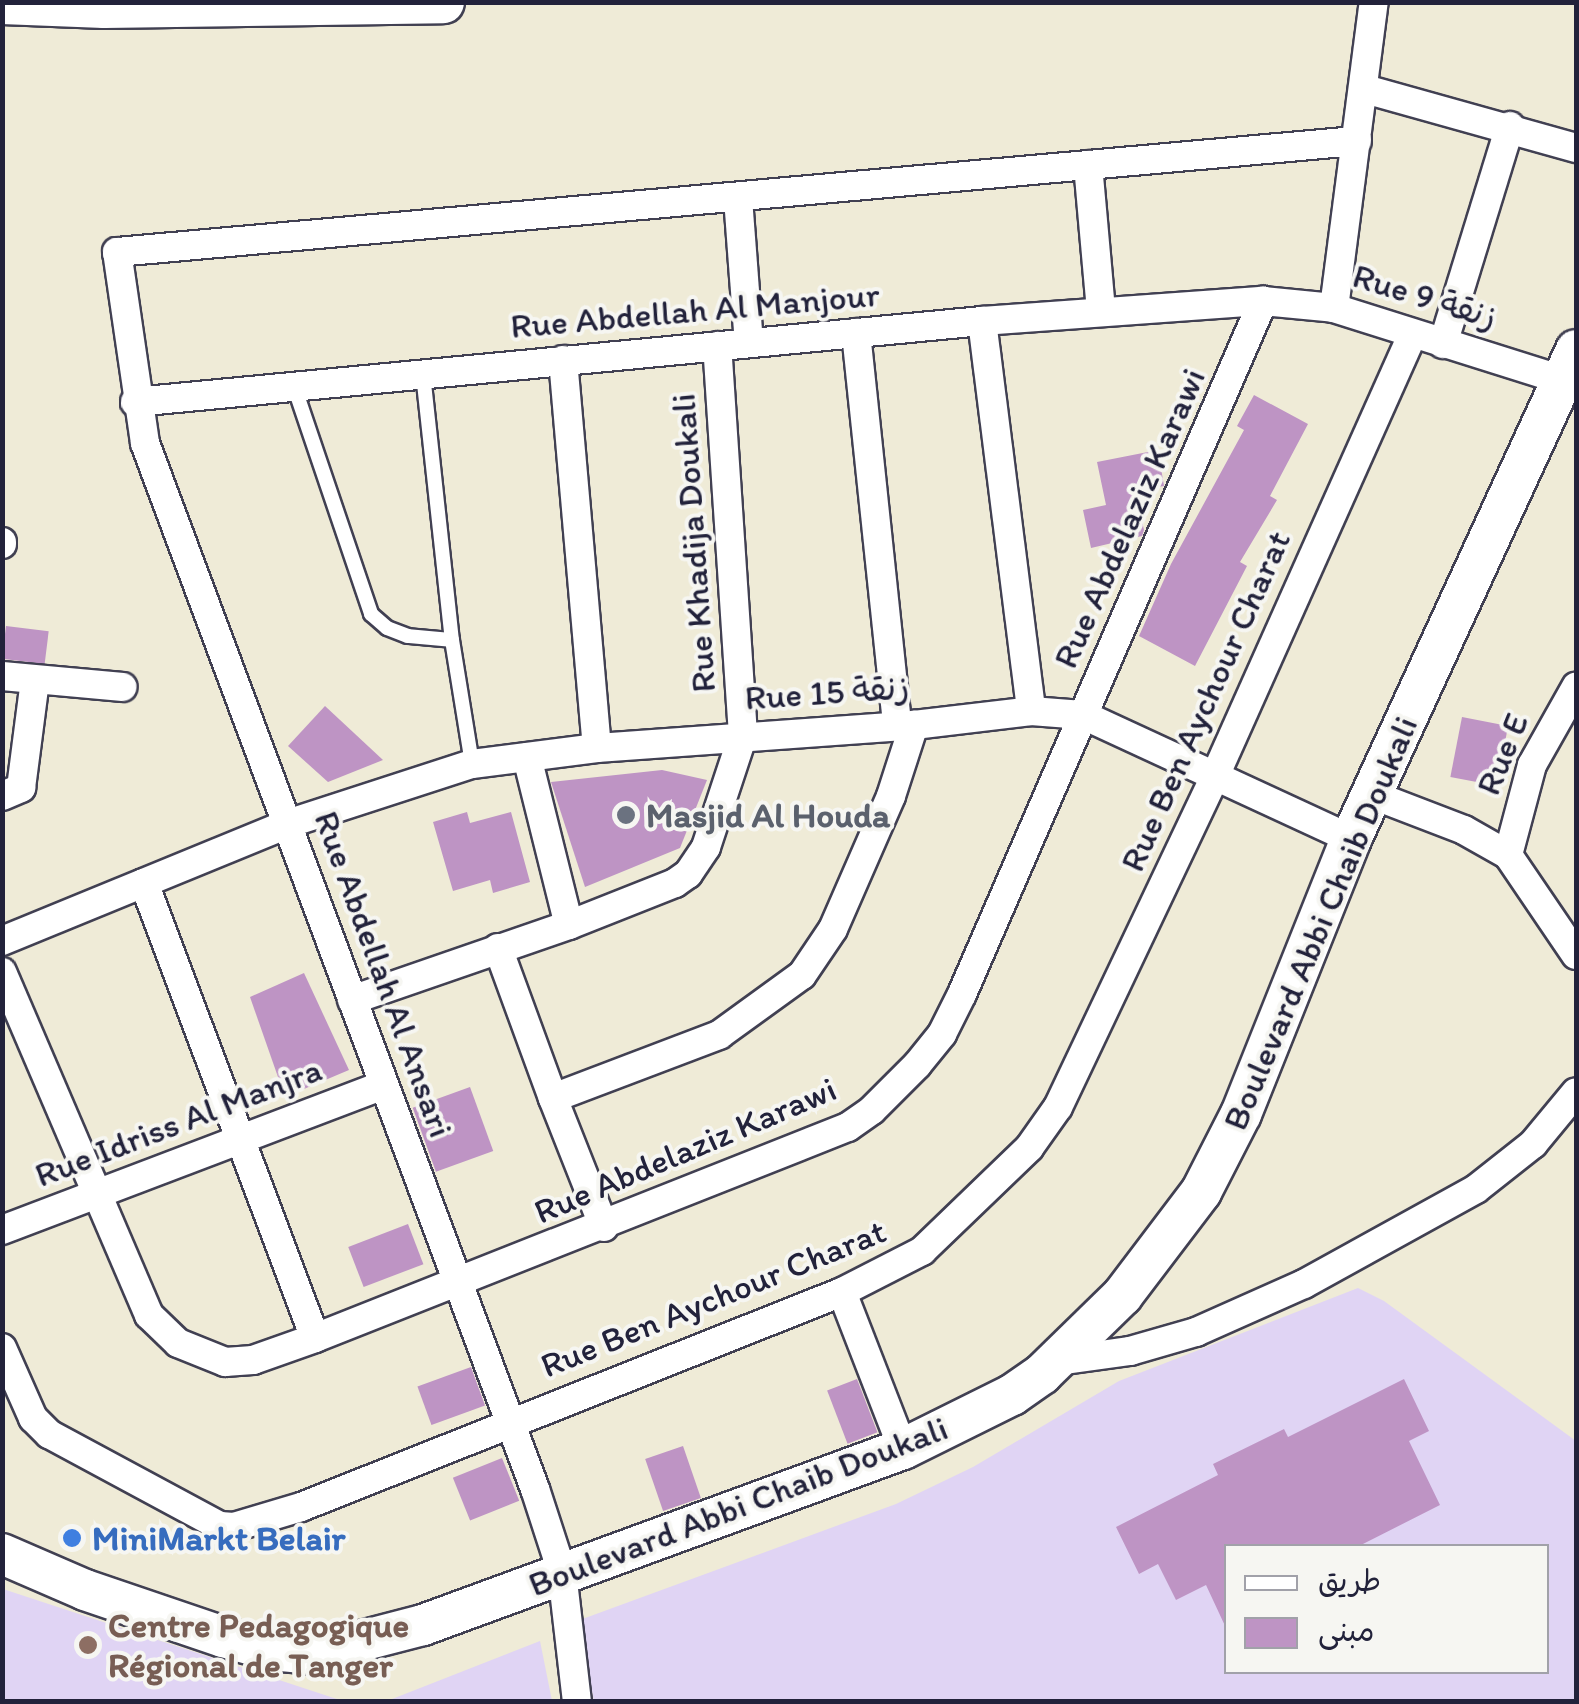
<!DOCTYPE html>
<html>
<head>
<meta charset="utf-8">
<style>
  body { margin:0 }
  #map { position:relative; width:1579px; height:1704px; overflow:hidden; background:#efebd7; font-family:Itim,"Playpen Sans Arabic",sans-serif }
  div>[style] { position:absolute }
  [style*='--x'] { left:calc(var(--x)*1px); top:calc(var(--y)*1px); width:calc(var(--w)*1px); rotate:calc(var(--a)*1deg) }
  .built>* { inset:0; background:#e0d4f4 }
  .building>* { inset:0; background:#be94c4; transform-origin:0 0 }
  .roads { filter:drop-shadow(2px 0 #414052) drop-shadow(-2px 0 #414052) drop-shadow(0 2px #414052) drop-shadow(0 -2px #414052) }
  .lane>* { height:14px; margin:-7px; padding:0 7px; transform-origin:7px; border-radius:7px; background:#fff }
  .street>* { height:28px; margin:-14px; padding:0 14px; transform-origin:14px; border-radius:14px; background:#fff }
  .secondary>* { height:40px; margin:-20px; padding:0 20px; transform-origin:20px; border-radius:20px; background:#fff }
  .primary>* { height:42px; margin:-21px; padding:0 21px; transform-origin:21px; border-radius:21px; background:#fff }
  .dots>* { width:28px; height:28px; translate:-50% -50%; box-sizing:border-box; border:5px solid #f6f6f2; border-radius:50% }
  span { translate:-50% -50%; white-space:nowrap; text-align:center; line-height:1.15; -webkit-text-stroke:8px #f6f6f2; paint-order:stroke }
  .street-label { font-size:35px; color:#22223b }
  .worship-label { font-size:35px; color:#5b616d; font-weight:700 }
  .left { translate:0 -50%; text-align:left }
  .shop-label { font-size:35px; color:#366cbe; font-weight:700 }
  .education-label { font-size:35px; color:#785e54; font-weight:700 }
  .frame { position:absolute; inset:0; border:5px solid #22223b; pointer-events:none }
  .legend { position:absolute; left:1224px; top:1544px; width:325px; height:130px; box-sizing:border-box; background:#f6f6f2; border:2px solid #a1a1a9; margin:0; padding:12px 18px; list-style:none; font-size:30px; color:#22223b }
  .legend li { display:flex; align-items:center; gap:20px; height:50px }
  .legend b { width:50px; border:2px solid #a1a1a9 }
</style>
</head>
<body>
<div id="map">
  <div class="built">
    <i style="clip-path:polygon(evenodd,1358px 1288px,1384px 1301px,1576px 1441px,1576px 1701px,594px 1701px,577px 1621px,896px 1504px,973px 1467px,1119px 1381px,1358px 1288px,1226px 1546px,1546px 1546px,1546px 1672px,1226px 1672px,1226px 1546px)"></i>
    <i style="clip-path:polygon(2px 1589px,3px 1589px,343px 1701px,3px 1701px)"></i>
    <i style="clip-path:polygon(540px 1641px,552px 1701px,387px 1701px)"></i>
  </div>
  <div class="building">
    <i style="clip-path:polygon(1254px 395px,1308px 424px,1270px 496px,1277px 500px,1240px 562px,1247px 566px,1195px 666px,1139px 636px,1171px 564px,1244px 430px,1237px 426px)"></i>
    <i style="clip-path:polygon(1158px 450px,1164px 486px,1135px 491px,1144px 530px,1142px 536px,1091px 548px,1083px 510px,1106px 505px,1097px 462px)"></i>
    <i style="left:6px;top:626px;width:43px;height:33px;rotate:7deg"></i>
    <i style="clip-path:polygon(325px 706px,383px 760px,328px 782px,288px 746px)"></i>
    <i style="left:1462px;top:717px;width:47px;height:61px;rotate:11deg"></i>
    <i style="clip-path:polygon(662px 770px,707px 780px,680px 848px,585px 887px,551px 782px)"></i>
    <i style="clip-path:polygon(467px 812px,470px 823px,511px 812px,530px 882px,493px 893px,490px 880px,453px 891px,433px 822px)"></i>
    <i style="clip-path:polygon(304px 973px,349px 1070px,285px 1097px,250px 997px)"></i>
    <i style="left:470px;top:1087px;width:68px;height:61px;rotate:70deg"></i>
    <i style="left:408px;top:1224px;width:43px;height:64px;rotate:69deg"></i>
    <i style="left:471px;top:1367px;width:41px;height:57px;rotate:70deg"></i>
    <i style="left:857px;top:1379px;width:57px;height:32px;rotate:69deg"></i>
    <i style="clip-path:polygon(1404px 1379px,1429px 1431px,1409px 1441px,1440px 1505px,1359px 1546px,1226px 1546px,1226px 1628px,1206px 1585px,1176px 1600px,1158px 1564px,1139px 1574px,1116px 1527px,1218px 1475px,1213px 1464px,1284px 1429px,1288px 1437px)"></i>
    <i style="left:683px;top:1446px;width:55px;height:40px;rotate:71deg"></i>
    <i style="left:502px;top:1458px;width:46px;height:53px;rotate:68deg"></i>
  </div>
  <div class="roads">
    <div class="lane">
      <i style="--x:423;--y:374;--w:268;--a:83.8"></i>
      <i style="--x:452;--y:640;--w:126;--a:80.8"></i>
      <i style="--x:294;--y:386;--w:241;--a:71.3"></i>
      <i style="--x:371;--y:614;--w:21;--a:41"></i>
      <i style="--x:387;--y:628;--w:22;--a:21"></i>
      <i style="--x:408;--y:636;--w:44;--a:5.2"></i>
    </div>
    <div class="street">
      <i style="--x:1365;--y:89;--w:219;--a:15.6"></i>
      <i style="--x:1088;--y:165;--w:147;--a:84.9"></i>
      <i style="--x:738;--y:198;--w:145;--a:85.7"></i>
      <i style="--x:1334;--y:308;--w:309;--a:-82.6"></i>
      <i style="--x:982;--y:321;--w:393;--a:82.8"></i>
      <i style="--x:856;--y:333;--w:395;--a:84"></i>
      <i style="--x:1443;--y:344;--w:228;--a:-72.9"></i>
      <i style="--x:563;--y:360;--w:389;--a:85"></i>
      <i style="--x:135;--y:402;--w:851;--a:-5.46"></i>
      <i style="--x:982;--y:321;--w:282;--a:-4.1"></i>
      <i style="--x:1263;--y:301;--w:71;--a:5.6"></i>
      <i style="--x:1334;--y:308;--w:240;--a:17.5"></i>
      <i style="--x:2;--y:542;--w:2;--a:90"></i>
      <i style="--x:2;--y:676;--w:121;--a:5.2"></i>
      <i style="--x:527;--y:757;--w:173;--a:76"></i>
      <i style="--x:1373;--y:795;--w:97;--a:21"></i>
      <i style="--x:1464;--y:830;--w:51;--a:29.6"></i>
      <i style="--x:1508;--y:855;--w:121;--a:55.8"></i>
      <i style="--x:2;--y:796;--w:21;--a:-23"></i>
      <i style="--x:21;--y:788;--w:109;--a:-82.6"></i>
      <i style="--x:1508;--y:855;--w:93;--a:-75.1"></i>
      <i style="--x:1532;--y:765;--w:90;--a:-60.6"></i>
      <i style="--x:144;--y:883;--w:486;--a:69.4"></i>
      <i style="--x:2;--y:941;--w:311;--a:-22.3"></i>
      <i style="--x:290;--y:823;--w:191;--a:-18"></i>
      <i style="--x:472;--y:764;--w:126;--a:-7.3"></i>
      <i style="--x:597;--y:748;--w:318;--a:-4.1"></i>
      <i style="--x:914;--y:725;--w:118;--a:-6.8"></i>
      <i style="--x:1031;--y:711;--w:52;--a:4.4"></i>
      <i style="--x:1083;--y:715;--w:295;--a:24.8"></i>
      <i style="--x:498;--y:948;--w:160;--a:69.9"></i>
      <i style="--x:2;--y:972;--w:373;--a:66.8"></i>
      <i style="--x:149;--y:1315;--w:40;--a:44"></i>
      <i style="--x:178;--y:1343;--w:51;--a:22"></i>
      <i style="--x:225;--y:1362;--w:28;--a:-4"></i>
      <i style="--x:253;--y:1360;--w:66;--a:-19.5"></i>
      <i style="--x:315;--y:1338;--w:573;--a:-21.6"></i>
      <i style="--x:848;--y:1127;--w:29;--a:-35"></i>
      <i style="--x:872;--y:1110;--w:64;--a:-45"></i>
      <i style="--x:917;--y:1065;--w:40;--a:-51"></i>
      <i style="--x:942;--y:1034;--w:45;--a:-63.4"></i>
      <i style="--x:962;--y:994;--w:756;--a:-66.52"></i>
      <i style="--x:352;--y:1000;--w:230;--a:-19.1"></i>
      <i style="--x:569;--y:925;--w:114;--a:-21.6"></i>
      <i style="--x:675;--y:883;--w:16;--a:-35"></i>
      <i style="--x:688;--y:874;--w:32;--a:-56"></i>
      <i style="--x:706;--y:847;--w:118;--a:-71.7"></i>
      <i style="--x:743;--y:735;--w:390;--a:-93.8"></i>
      <i style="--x:604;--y:1227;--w:139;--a:-111.6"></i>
      <i style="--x:553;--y:1098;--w:178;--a:-20.8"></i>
      <i style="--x:719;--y:1035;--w:102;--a:-35.9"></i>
      <i style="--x:802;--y:975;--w:55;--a:-56"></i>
      <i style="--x:833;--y:929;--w:145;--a:-66.4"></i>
      <i style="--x:891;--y:796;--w:75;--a:-72.1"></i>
      <i style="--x:2;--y:1230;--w:405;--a:-20.8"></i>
      <i style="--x:842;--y:1292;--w:168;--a:68.8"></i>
      <i style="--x:2;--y:1348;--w:77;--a:66.1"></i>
      <i style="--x:33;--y:1418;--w:23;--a:45"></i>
      <i style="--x:49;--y:1434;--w:194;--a:28.3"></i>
      <i style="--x:220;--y:1526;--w:14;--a:4"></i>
      <i style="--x:234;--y:1527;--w:70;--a:-16.6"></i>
      <i style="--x:301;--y:1507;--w:582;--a:-21.67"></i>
      <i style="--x:842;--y:1292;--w:90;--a:-27.1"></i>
      <i style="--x:922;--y:1251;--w:149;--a:-43.9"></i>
      <i style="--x:1029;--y:1148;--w:50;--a:-54.7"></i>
      <i style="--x:1058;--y:1107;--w:366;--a:-64.6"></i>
      <i style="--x:1215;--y:776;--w:483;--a:-65.9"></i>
      <i style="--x:1058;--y:1361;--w:73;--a:-7.9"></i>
      <i style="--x:1130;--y:1351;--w:69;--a:-16.1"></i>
      <i style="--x:1196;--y:1332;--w:118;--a:-24"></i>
      <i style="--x:1304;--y:1284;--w:196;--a:-28.9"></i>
      <i style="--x:1476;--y:1189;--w:73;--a:-38.3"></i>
      <i style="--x:1533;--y:1144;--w:67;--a:-50.4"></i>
      <i style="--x:577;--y:1702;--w:131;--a:-96.6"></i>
      <i style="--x:562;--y:1572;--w:87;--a:-108"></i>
      <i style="--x:535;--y:1489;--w:1116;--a:-110.45"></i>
      <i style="--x:145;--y:443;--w:193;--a:-98.3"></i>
      <i style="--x:117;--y:252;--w:1245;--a:-5.12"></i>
    </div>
    <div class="secondary">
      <i style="--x:2;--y:1554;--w:90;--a:23.4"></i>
      <i style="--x:85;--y:1590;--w:146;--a:18.8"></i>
      <i style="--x:223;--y:1637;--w:50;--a:15.2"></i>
      <i style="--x:271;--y:1650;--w:40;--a:5.7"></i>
      <i style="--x:311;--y:1654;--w:116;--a:-14.5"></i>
      <i style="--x:423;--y:1625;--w:511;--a:-20.14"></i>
      <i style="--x:903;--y:1449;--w:122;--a:-26.4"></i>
      <i style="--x:1012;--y:1395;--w:37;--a:-35"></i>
      <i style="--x:1042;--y:1374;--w:112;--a:-44.3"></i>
      <i style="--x:1122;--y:1296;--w:131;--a:-52.8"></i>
      <i style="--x:1201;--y:1192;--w:88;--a:-62.9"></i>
      <i style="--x:1241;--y:1114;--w:296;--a:-68.2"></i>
      <i style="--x:1351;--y:839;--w:538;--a:-65.29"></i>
    </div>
    <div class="primary">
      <i style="--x:2;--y:3;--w:102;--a:2.2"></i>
      <i style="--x:104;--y:7;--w:339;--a:-0.8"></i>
    </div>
  </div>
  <div class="dots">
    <i style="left:626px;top:815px;background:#6b7280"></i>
    <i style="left:72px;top:1538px;background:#3f7fe0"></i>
    <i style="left:88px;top:1645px;background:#8d6e63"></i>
  </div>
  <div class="street-label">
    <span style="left:1425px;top:296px;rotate:17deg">Rue 9 زنقة</span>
    <span style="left:695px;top:310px;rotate:-5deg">Rue Abdellah Al Manjour</span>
    <span style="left:1129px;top:518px;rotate:-66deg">Rue Abdelaziz Karawi</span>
    <span style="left:693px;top:543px;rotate:-94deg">Rue Khadija Doukali</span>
    <span style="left:827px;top:692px;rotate:-4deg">Rue 15 زنقة</span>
    <span style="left:1205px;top:701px;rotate:-66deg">Rue Ben Aychour Charat</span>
    <span style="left:1502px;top:754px;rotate:-68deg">Rue E</span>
    <span style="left:1320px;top:923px;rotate:-67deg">Boulevard Abbi Chaib Doukali</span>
    <span style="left:384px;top:974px;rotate:70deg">Rue Abdellah Al Ansari</span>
    <span style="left:178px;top:1122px;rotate:-21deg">Rue Idriss Al Manjra</span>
    <span style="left:685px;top:1150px;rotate:-23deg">Rue Abdelaziz Karawi</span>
    <span style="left:713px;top:1298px;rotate:-22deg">Rue Ben Aychour Charat</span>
    <span style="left:738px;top:1506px;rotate:-21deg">Boulevard Abbi Chaib Doukali</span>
  </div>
  <div class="worship-label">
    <span class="left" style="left:646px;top:815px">Masjid Al Houda</span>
  </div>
  <div class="shop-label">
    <span class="left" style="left:92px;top:1538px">MiniMarkt Belair</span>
  </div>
  <div class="education-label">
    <span class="left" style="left:108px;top:1645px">Centre Pedagogique<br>Régional de Tanger</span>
  </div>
  <div class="frame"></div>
  <ul class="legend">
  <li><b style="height:12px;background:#fff"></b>طريق</li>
  <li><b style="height:28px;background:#be94c4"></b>مبنى</li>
  </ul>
</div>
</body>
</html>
